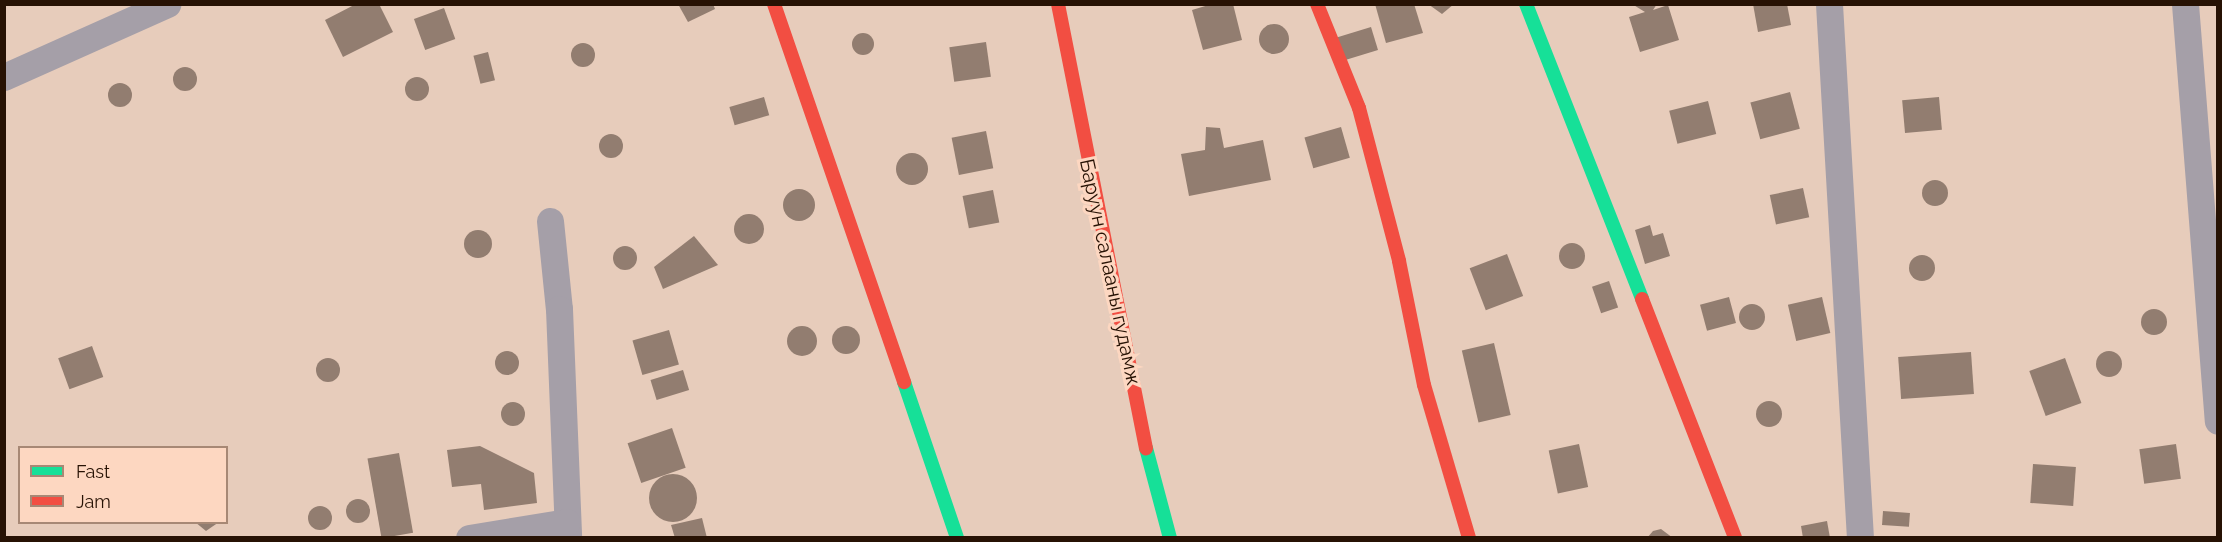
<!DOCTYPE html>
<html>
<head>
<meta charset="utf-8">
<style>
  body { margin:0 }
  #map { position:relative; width:2222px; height:542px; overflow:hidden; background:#e7ccbb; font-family:Raleway,sans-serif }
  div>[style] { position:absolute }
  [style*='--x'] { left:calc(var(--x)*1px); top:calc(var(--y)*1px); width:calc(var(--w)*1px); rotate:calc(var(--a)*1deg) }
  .building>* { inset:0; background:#927d70; transform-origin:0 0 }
  .round { border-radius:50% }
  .street>* { height:27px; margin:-13.5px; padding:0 13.5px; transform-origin:13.5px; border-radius:13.5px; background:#a59fa8 }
  .fast>* { height:14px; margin:-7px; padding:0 7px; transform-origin:7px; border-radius:7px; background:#16e098 }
  .jam>* { height:14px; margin:-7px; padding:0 7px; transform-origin:7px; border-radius:7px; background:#f24e42 }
  span { translate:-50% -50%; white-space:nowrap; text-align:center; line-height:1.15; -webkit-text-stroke:6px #fdd7c1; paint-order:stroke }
  .street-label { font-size:20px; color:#271204 }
  .frame { position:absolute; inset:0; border:6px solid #271204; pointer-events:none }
  .legend { position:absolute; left:18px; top:446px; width:210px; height:78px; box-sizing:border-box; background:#fdd7c1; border:2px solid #a78875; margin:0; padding:8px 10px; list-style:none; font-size:18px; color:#271204 }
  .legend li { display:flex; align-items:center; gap:12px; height:30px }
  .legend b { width:30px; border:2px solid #a78875 }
</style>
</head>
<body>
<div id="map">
  <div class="building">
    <i style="clip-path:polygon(356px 4px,379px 4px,393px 32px,343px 57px,325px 20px)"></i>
    <i style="clip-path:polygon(678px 4px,713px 4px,715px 9px,688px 22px)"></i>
    <i style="clip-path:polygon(1212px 4px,1233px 4px,1242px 40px,1203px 50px,1192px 10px)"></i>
    <i style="clip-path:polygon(1375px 4px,1414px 4px,1423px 33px,1386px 43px)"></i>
    <i style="clip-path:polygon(1428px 4px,1454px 4px,1442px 14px)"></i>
    <i style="clip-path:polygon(1632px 4px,1657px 4px,1653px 10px,1668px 5px,1679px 40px,1640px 52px,1629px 17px,1645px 12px)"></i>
    <i style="clip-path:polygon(1753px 4px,1787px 4px,1791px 25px,1758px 32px)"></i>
    <i style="left:444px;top:8px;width:33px;height:32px;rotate:70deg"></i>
    <i class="round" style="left:1259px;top:24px;width:30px;height:30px"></i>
    <i style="left:1371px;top:27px;width:24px;height:35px;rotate:73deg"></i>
    <i class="round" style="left:852px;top:33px;width:22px;height:22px"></i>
    <i style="left:986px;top:42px;width:35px;height:37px;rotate:82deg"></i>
    <i class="round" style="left:571px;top:43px;width:24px;height:24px"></i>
    <i style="left:488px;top:52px;width:29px;height:15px;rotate:76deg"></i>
    <i class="round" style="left:173px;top:67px;width:24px;height:24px"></i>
    <i class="round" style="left:405px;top:77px;width:24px;height:24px"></i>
    <i class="round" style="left:108px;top:83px;width:24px;height:24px"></i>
    <i style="left:1790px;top:92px;width:38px;height:41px;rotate:75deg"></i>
    <i style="left:764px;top:97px;width:19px;height:36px;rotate:74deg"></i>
    <i style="left:1939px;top:97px;width:33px;height:37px;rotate:85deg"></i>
    <i style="left:1708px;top:101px;width:34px;height:40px;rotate:76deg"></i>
    <i style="clip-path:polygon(1206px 127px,1220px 128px,1224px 148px,1263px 140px,1271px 180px,1189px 196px,1181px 154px,1205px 150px)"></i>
    <i style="left:1341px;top:127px;width:32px;height:38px;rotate:74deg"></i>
    <i style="left:986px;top:131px;width:38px;height:35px;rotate:79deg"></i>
    <i class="round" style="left:599px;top:134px;width:24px;height:24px"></i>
    <i class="round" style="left:896px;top:153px;width:32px;height:32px"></i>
    <i class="round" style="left:1922px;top:180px;width:26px;height:26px"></i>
    <i style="left:1803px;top:188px;width:30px;height:34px;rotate:78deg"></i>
    <i class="round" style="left:783px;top:189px;width:32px;height:32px"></i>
    <i style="left:993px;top:190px;width:33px;height:31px;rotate:79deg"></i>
    <i class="round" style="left:734px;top:214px;width:30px;height:30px"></i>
    <i style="clip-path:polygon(1650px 225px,1653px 236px,1663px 233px,1670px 256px,1645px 264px,1635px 230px)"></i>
    <i class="round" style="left:464px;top:230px;width:28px;height:28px"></i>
    <i style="clip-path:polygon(694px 236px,718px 265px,663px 289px,654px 267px)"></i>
    <i class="round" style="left:1559px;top:243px;width:26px;height:26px"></i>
    <i class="round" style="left:613px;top:246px;width:24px;height:24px"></i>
    <i style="left:1507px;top:254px;width:45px;height:40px;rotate:69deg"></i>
    <i class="round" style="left:1909px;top:255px;width:26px;height:26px"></i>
    <i style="left:1609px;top:281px;width:28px;height:18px;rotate:71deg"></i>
    <i style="left:1729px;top:297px;width:27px;height:30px;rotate:75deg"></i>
    <i style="left:1822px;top:297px;width:37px;height:35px;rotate:77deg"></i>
    <i class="round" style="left:1739px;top:304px;width:26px;height:26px"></i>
    <i class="round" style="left:2141px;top:309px;width:26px;height:26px"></i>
    <i class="round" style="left:832px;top:326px;width:28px;height:28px"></i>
    <i class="round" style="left:787px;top:326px;width:30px;height:30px"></i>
    <i style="left:669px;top:330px;width:36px;height:38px;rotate:74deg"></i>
    <i style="left:1494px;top:343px;width:74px;height:33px;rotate:77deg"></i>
    <i style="left:92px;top:346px;width:33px;height:36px;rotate:70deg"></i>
    <i class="round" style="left:495px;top:351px;width:24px;height:24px"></i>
    <i class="round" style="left:2096px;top:351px;width:26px;height:26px"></i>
    <i style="left:1971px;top:352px;width:42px;height:73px;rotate:86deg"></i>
    <i class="round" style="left:316px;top:358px;width:24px;height:24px"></i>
    <i style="left:2065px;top:358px;width:48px;height:38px;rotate:70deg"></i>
    <i style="left:683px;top:370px;width:21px;height:34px;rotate:73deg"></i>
    <i class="round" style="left:1756px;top:401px;width:26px;height:26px"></i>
    <i class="round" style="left:501px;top:402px;width:24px;height:24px"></i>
    <i style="left:672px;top:428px;width:42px;height:47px;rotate:71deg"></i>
    <i style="left:1579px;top:444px;width:44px;height:31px;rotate:78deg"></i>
    <i style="left:2176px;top:444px;width:35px;height:37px;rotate:82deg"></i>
    <i style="clip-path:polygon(480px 446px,534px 473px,537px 503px,484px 510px,481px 484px,452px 487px,447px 450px)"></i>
    <i style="left:399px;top:453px;width:81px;height:32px;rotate:80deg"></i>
    <i style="left:2033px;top:464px;width:43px;height:39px;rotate:4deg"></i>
    <i class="round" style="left:649px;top:474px;width:48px;height:48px"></i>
    <i class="round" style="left:346px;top:499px;width:24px;height:24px"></i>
    <i class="round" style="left:308px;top:506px;width:24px;height:24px"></i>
    <i style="left:1883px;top:511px;width:27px;height:14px;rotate:4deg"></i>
    <i style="clip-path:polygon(702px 518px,707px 538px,675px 538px,671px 525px)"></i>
    <i style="clip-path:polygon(1827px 521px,1830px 538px,1803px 538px,1801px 526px)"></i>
    <i style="clip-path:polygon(195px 522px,219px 522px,206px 531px)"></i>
    <i style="clip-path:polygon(1661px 529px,1673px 538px,1647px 538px,1653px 531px)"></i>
  </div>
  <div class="street">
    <i style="--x:1829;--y:4;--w:535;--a:86.68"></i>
    <i style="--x:2185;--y:4;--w:418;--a:85.5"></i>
    <i style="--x:4;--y:77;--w:179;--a:-24.1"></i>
    <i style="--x:550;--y:221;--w:88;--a:84.2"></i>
    <i style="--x:559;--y:309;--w:229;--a:87.7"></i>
    <i style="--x:469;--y:538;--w:99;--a:-9.3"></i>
  </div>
  <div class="fast">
    <i style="--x:1526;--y:4;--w:317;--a:68.5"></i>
    <i style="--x:904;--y:382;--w:165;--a:71.2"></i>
    <i style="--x:1146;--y:448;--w:93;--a:75.1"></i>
  </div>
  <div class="jam">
    <i style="--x:774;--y:4;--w:400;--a:71"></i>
    <i style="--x:1058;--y:4;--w:453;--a:78.8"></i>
    <i style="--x:1317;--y:4;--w:112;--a:68"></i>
    <i style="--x:1359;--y:108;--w:158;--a:75.3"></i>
    <i style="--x:1399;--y:261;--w:126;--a:78.6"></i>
    <i style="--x:1424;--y:385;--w:159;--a:73.6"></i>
    <i style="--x:1642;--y:299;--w:256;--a:68.7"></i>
  </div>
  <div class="street-label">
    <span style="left:1110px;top:272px;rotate:78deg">Баруун салааны гудамж</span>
  </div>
  <div class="frame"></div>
  <ul class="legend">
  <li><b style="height:8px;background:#16e098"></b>Fast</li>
  <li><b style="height:8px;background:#f24e42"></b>Jam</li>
  </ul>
</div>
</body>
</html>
